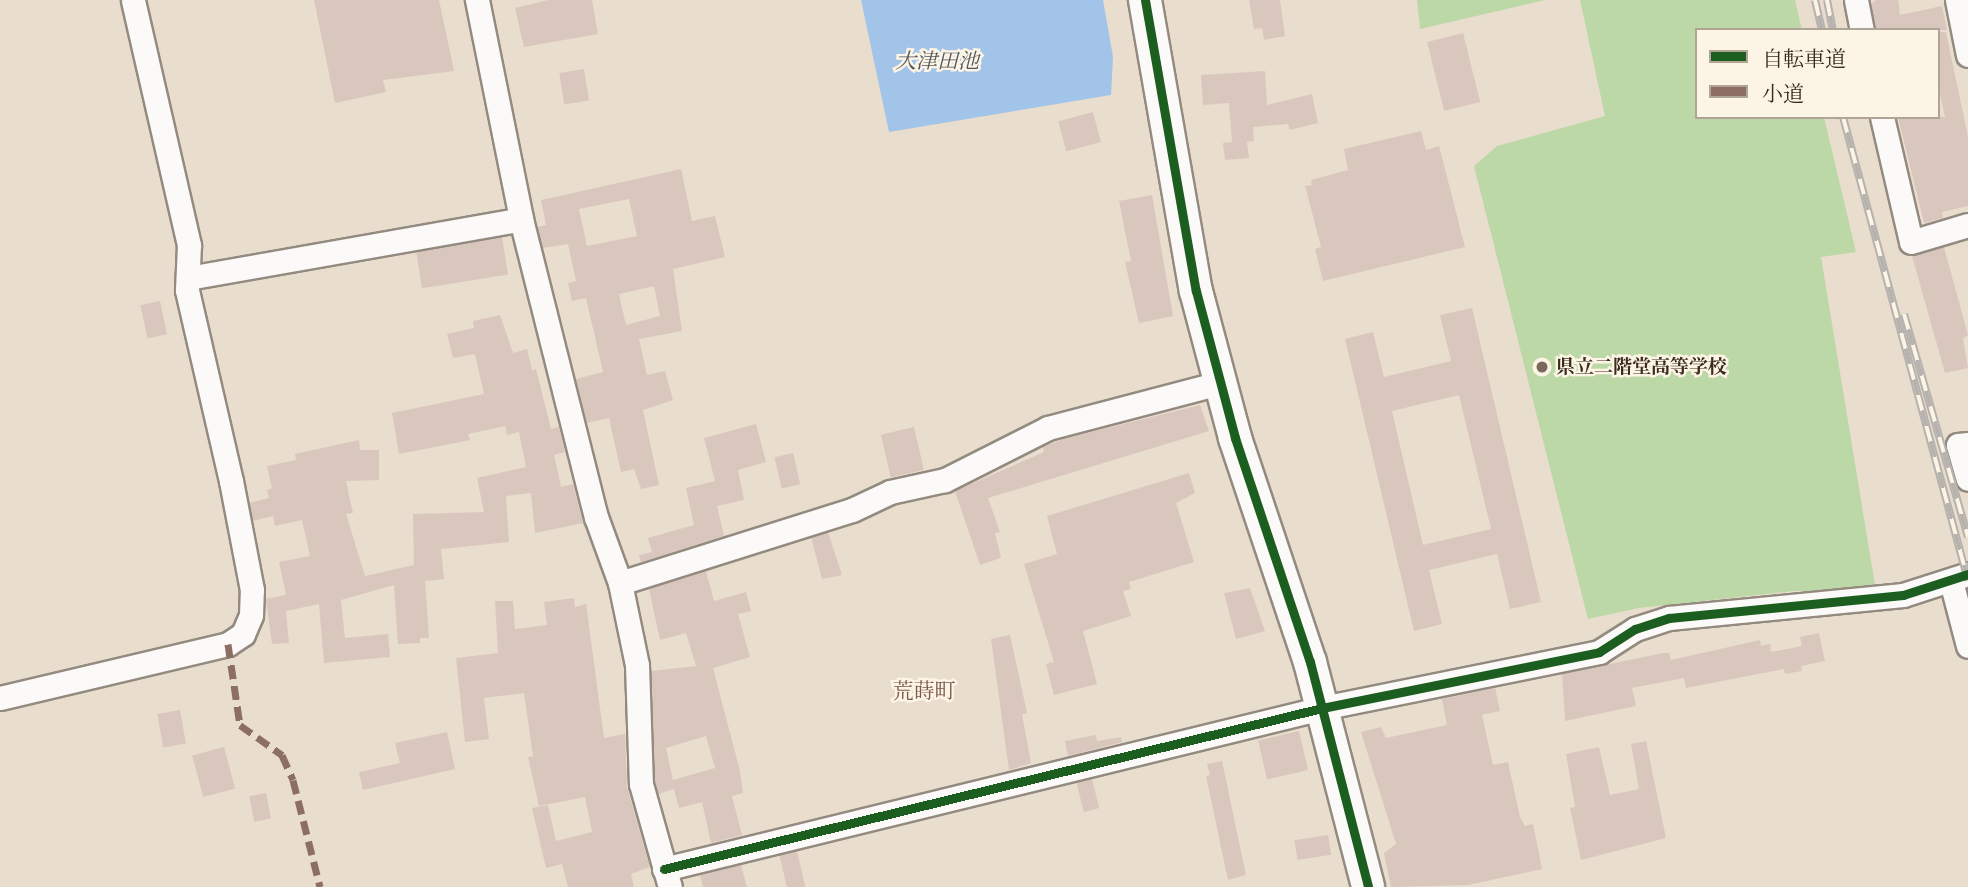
<!DOCTYPE html>
<html>
<head>
<meta charset="utf-8">
<style>
  body { margin:0 }
  #map { position:relative; width:1968px; height:887px; overflow:hidden; background:#e9ddcd; font-family:"IM FELL Great Primer","Noto Serif JP",serif }
  div>[style] { position:absolute }
  [style*='--x'] { left:calc(var(--x)*1px); top:calc(var(--y)*1px); width:calc(var(--w)*1px); rotate:calc(var(--a)*1deg) }
  .green>* { inset:0; background:#bdd8a7 }
  .water>* { inset:0; background:#a2c4e8 }
  .building>* { inset:0; background:#d9c7be; transform-origin:0 0 }
  .roads { filter:drop-shadow(2px 0 #938a80) drop-shadow(-2px 0 #938a80) drop-shadow(0 2px #938a80) drop-shadow(0 -2px #938a80) }
  .street>* { height:23px; margin:-11.5px; padding:0 11.5px; transform-origin:11.5px; border-radius:11.5px; background:#fcfaf8 }
  .secondary>* { height:32px; margin:-16px; padding:0 16px; transform-origin:16px; border-radius:16px; background:#fcfaf8 }
  .rail>* { height:8px; margin-top:-4px; transform-origin:0; background:repeating-linear-gradient(90deg,#fcf5e5 0 16px,#b6b2ae 0 32px); box-sizing:border-box; border-block:2px solid #b6b2ae }
  .quiet>* { height:7px; margin-top:-3.5px; transform-origin:0; background:repeating-linear-gradient(90deg,#8d6e63 0 14px,transparent 0 21px) }
  .cycleway>* { height:9px; margin:-4.5px; padding:0 4.5px; transform-origin:4.5px; border-radius:4.5px; background:#1b5e20 }
  .dots>* { width:19px; height:19px; translate:-50% -50%; box-sizing:border-box; border:4px solid #fcf5e5; border-radius:50% }
  span { translate:-50% -50%; white-space:nowrap; text-align:center; line-height:1.15; -webkit-text-stroke:5px #fcf5e5; paint-order:stroke }
  .poi-label { font-size:19px; color:#3b2a1e; font-weight:700 }
  .left { translate:0 -50%; text-align:left }
  .water-label { font-size:21px; color:#51555e; font-style:italic }
  .neighbourhood-label { font-size:21px; color:#7b584d }
  .legend { position:absolute; left:1695px; top:28px; width:245px; height:91px; box-sizing:border-box; background:#fcf5e5; border:2px solid #afa495; margin:0; padding:9px 12px; list-style:none; font-size:21px; color:#3b2a1e }
  .legend li { display:flex; align-items:center; gap:14px; height:35px }
  .legend b { width:35px; border:2px solid #afa495 }
</style>
</head>
<body>
<div id="map">
  <div class="green">
    <i style="clip-path:polygon(1417px 0,1545px 0,1420px 29px)"></i>
    <i style="clip-path:polygon(1580px 0,1795px 0,1802px 30px,1697px 30px,1697px 117px,1824px 117px,1856px 252px,1821px 257px,1876px 591px,1794px 591px,1639px 608px,1588px 619px,1474px 166px,1497px 146px,1605px 116px)"></i>
  </div>
  <div class="water">
    <i style="clip-path:polygon(861px 0,1103px 0,1113px 57px,1111px 95px,889px 132px)"></i>
  </div>
  <div class="building">
    <i style="clip-path:polygon(314px 0,439px 0,454px 71px,383px 80px,386px 92px,335px 103px)"></i>
    <i style="clip-path:polygon(548px 0,592px 0,598px 34px,524px 47px,515px 8px)"></i>
    <i style="clip-path:polygon(1249px 0,1280px 0,1285px 36px,1264px 40px,1262px 28px,1254px 29px)"></i>
    <i style="clip-path:polygon(1876px 0,1898px 0,1900px 15px,1942px 6px,1947px 30px,1876px 30px,1871px 4px)"></i>
    <i style="clip-path:polygon(1938px 32px,1946px 32px,1968px 137px,1968px 206px,1942px 212px,1943px 218px,1924px 223px,1898px 117px,1945px 117px,1938px 84px)"></i>
    <i style="left:1463px;top:33px;width:71px;height:37px;rotate:76deg"></i>
    <i style="left:584px;top:69px;width:32px;height:25px;rotate:81deg"></i>
    <i style="clip-path:polygon(1265px 71px,1267px 105px,1312px 94px,1318px 123px,1290px 130px,1288px 124px,1253px 127px,1254px 141px,1247px 142px,1249px 158px,1225px 160px,1223px 143px,1232px 142px,1229px 103px,1203px 105px,1201px 75px)"></i>
    <i style="left:1093px;top:112px;width:31px;height:36px;rotate:75deg"></i>
    <i style="clip-path:polygon(1421px 131px,1426px 150px,1439px 146px,1465px 247px,1323px 281px,1315px 249px,1321px 247px,1305px 186px,1312px 185px,1311px 180px,1348px 170px,1344px 149px)"></i>
    <i style="clip-path:polygon(evenodd,681px 169px,692px 221px,715px 216px,725px 257px,673px 269px,682px 331px,639px 339px,647px 375px,665px 371px,673px 400px,643px 410px,659px 485px,641px 489px,634px 469px,621px 472px,609px 418px,587px 423px,576px 379px,603px 372px,586px 298px,572px 301px,568px 283px,576px 281px,568px 244px,543px 248px,537px 227px,546px 225px,541px 200px,681px 169px,629px 199px,637px 236px,587px 246px,579px 209px,629px 199px,681px 169px,654px 286px,660px 316px,626px 325px,619px 294px,654px 286px)"></i>
    <i style="clip-path:polygon(1152px 195px,1173px 316px,1139px 323px,1125px 262px,1131px 261px,1119px 201px)"></i>
    <i style="left:502px;top:237px;width:38px;height:87px;rotate:81deg"></i>
    <i style="clip-path:polygon(1944px 247px,1968px 335px,1963px 339px,1968px 368px,1945px 373px,1912px 256px)"></i>
    <i style="left:160px;top:301px;width:34px;height:20px;rotate:78deg"></i>
    <i style="clip-path:polygon(evenodd,1472px 308px,1541px 602px,1510px 609px,1497px 554px,1429px 570px,1442px 624px,1414px 631px,1345px 339px,1373px 332px,1384px 377px,1451px 361px,1440px 315px,1472px 308px,1459px 395px,1491px 529px,1423px 545px,1392px 411px,1459px 395px)"></i>
    <i style="clip-path:polygon(500px 315px,513px 353px,527px 349px,532px 370px,536px 369px,551px 429px,559px 427px,565px 452px,554px 455px,561px 487px,573px 484px,583px 523px,535px 533px,531px 493px,506px 496px,509px 542px,441px 549px,444px 579px,425px 581px,429px 638px,420px 638px,420px 643px,398px 644px,394px 585px,341px 600px,345px 638px,388px 634px,390px 657px,324px 663px,319px 604px,286px 611px,289px 643px,272px 644px,266px 599px,286px 595px,279px 562px,310px 556px,302px 520px,275px 526px,273px 516px,253px 521px,249px 503px,269px 498px,267px 490px,272px 488px,267px 466px,296px 460px,295px 454px,359px 440px,360px 450px,379px 450px,379px 480px,346px 481px,353px 513px,346px 514px,365px 576px,414px 565px,413px 514px,484px 512px,477px 478px,526px 467px,519px 432px,507px 435px,505px 426px,468px 434px,470px 440px,399px 454px,392px 413px,484px 394px,475px 354px,453px 358px,447px 334px,474px 328px,473px 321px)"></i>
    <i style="clip-path:polygon(1200px 405px,1209px 431px,988px 498px,1000px 532px,995px 533px,1001px 558px,980px 565px,955px 491px,1044px 452px,1043px 447px,1063px 439px)"></i>
    <i style="clip-path:polygon(756px 424px,766px 462px,738px 470px,744px 500px,717px 506px,724px 536px,641px 562px,639px 555px,652px 552px,648px 538px,694px 525px,686px 488px,715px 481px,704px 438px)"></i>
    <i style="left:914px;top:427px;width:44px;height:34px;rotate:77deg"></i>
    <i style="left:793px;top:453px;width:32px;height:19px;rotate:77deg"></i>
    <i style="clip-path:polygon(1189px 473px,1195px 493px,1176px 503px,1194px 562px,1129px 582px,1131px 589px,1123px 591px,1131px 616px,1083px 631px,1097px 684px,1054px 695px,1046px 664px,1054px 662px,1024px 564px,1057px 554px,1047px 516px)"></i>
    <i style="clip-path:polygon(828px 532px,842px 575px,822px 579px,811px 537px)"></i>
    <i style="clip-path:polygon(evenodd,706px 571px,714px 601px,746px 592px,751px 611px,738px 614px,750px 657px,713px 668px,740px 771px,743px 793px,732px 796px,742px 835px,711px 843px,702px 802px,679px 808px,674px 789px,658px 794px,655px 782px,651px 671px,696px 666px,686px 633px,660px 640px,649px 589px,706px 571px,706px 736px,715px 768px,673px 780px,666px 748px,706px 736px)"></i>
    <i style="clip-path:polygon(1250px 588px,1265px 631px,1236px 639px,1224px 593px)"></i>
    <i style="clip-path:polygon(574px 598px,575px 607px,586px 604px,604px 738px,625px 734px,627px 787px,650px 867px,631px 874px,634px 887px,568px 887px,562px 864px,546px 868px,532px 808px,548px 805px,556px 841px,592px 832px,585px 797px,539px 806px,528px 757px,533px 756px,524px 693px,484px 698px,489px 739px,465px 742px,456px 658px,498px 653px,495px 601px,513px 601px,515px 629px,547px 625px,544px 602px)"></i>
    <i style="clip-path:polygon(1819px 633px,1825px 661px,1801px 666px,1802px 671px,1785px 674px,1784px 669px,1686px 688px,1684px 678px,1632px 688px,1636px 706px,1565px 721px,1562px 674px,1663px 653px,1669px 653px,1671px 660px,1760px 640px,1761px 646px,1770px 644px,1771px 652px,1802px 646px,1800px 637px)"></i>
    <i style="clip-path:polygon(1010px 635px,1027px 713px,1022px 714px,1031px 763px,1009px 770px,991px 639px)"></i>
    <i style="clip-path:polygon(1495px 688px,1500px 711px,1482px 715px,1493px 765px,1508px 762px,1520px 817px,1525px 826px,1533px 824px,1542px 869px,1468px 885px,1391px 887px,1384px 853px,1396px 844px,1361px 732px,1381px 727px,1386px 738px,1447px 725px,1442px 699px)"></i>
    <i style="left:180px;top:710px;width:34px;height:23px;rotate:80deg"></i>
    <i style="left:1299px;top:731px;width:40px;height:42px;rotate:77deg"></i>
    <i style="clip-path:polygon(447px 732px,455px 769px,363px 790px,359px 772px,400px 763px,395px 743px)"></i>
    <i style="clip-path:polygon(1096px 735px,1097px 741px,1121px 737px,1122px 742px,1068px 756px,1065px 741px)"></i>
    <i style="clip-path:polygon(1646px 741px,1666px 838px,1581px 860px,1570px 808px,1575px 807px,1566px 754px,1599px 747px,1610px 795px,1639px 789px,1631px 744px)"></i>
    <i style="left:224px;top:747px;width:43px;height:33px;rotate:75deg"></i>
    <i style="clip-path:polygon(1222px 761px,1246px 875px,1228px 880px,1206px 776px,1210px 775px,1207px 764px)"></i>
    <i style="left:1092px;top:779px;width:30px;height:16px;rotate:76deg"></i>
    <i style="left:266px;top:793px;width:26px;height:17px;rotate:79deg"></i>
    <i style="left:1328px;top:835px;width:20px;height:34px;rotate:81deg"></i>
    <i style="left:797px;top:851px;width:37px;height:18px;rotate:77deg"></i>
    <i style="clip-path:polygon(741px 865px,747px 887px,703px 887px,700px 875px)"></i>
  </div>
  <div class="roads">
    <div class="street">
      <i style="--x:477;--y:0;--w:223;--a:78.6"></i>
      <i style="--x:521;--y:219;--w:307;--a:75.9"></i>
      <i style="--x:596;--y:517;--w:70;--a:70"></i>
      <i style="--x:620;--y:583;--w:84;--a:78.3"></i>
      <i style="--x:637;--y:665;--w:119;--a:88.1"></i>
      <i style="--x:641;--y:784;--w:107;--a:74.3"></i>
      <i style="--x:1856;--y:0;--w:31;--a:79"></i>
      <i style="--x:1957;--y:0;--w:56;--a:78.7"></i>
      <i style="--x:1882;--y:117;--w:128;--a:76.9"></i>
      <i style="--x:1911;--y:242;--w:59;--a:-16.6"></i>
      <i style="--x:188;--y:278;--w:338;--a:-10"></i>
      <i style="--x:1968;--y:444;--w:10;--a:174"></i>
      <i style="--x:1958;--y:445;--w:35;--a:74"></i>
      <i style="--x:1951;--y:581;--w:67;--a:75.3"></i>
      <i style="--x:620;--y:583;--w:243;--a:-17.5"></i>
      <i style="--x:852;--y:510;--w:42;--a:-25.3"></i>
      <i style="--x:890;--y:492;--w:56;--a:-12.3"></i>
      <i style="--x:945;--y:480;--w:115;--a:-26.8"></i>
      <i style="--x:1048;--y:428;--w:178;--a:-14.7"></i>
      <i style="--x:0;--y:698;--w:234;--a:-13.3"></i>
      <i style="--x:228;--y:644;--w:18;--a:-34"></i>
      <i style="--x:243;--y:634;--w:21;--a:-67"></i>
      <i style="--x:251;--y:615;--w:25;--a:-88"></i>
      <i style="--x:252;--y:590;--w:111;--a:-100.9"></i>
      <i style="--x:231;--y:481;--w:196;--a:-103"></i>
      <i style="--x:187;--y:290;--w:45;--a:-87.5"></i>
      <i style="--x:189;--y:245;--w:251;--a:-102.9"></i>
      <i style="--x:664;--y:869;--w:677;--a:-13.75"></i>
      <i style="--x:1322;--y:708;--w:283;--a:-11.4"></i>
      <i style="--x:1599;--y:652;--w:43;--a:-32.6"></i>
      <i style="--x:1635;--y:629;--w:36;--a:-18"></i>
      <i style="--x:1669;--y:618;--w:235;--a:-5.6"></i>
      <i style="--x:1903;--y:595;--w:68;--a:-17.9"></i>
    </div>
    <div class="secondary">
      <i style="--x:1145;--y:0;--w:295;--a:80.1"></i>
      <i style="--x:1196;--y:291;--w:152;--a:75.1"></i>
      <i style="--x:1235;--y:438;--w:236;--a:71.5"></i>
      <i style="--x:1310;--y:662;--w:232;--a:75.5"></i>
    </div>
  </div>
  <div class="rail">
    <i style="--x:1815;--y:0;--w:31;--a:77"></i>
    <i style="--x:1827;--y:0;--w:31;--a:79"></i>
    <i style="--x:1843;--y:117;--w:480;--a:74.9"></i>
    <i style="--x:1904;--y:314;--w:232;--a:74"></i>
  </div>
  <div class="quiet">
    <i style="--x:228;--y:644;--w:82;--a:81.6"></i>
    <i style="--x:240;--y:725;--w:52;--a:35.5"></i>
    <i style="--x:282;--y:755;--w:27;--a:66"></i>
    <i style="--x:293;--y:780;--w:110;--a:75.8"></i>
  </div>
  <div class="cycleway">
    <i style="--x:1145;--y:0;--w:295;--a:80.1"></i>
    <i style="--x:1196;--y:291;--w:152;--a:75.1"></i>
    <i style="--x:1235;--y:438;--w:236;--a:71.5"></i>
    <i style="--x:1310;--y:662;--w:232;--a:75.5"></i>
    <i style="--x:664;--y:869;--w:677;--a:-13.75"></i>
    <i style="--x:1322;--y:708;--w:283;--a:-11.4"></i>
    <i style="--x:1599;--y:652;--w:43;--a:-32.6"></i>
    <i style="--x:1635;--y:629;--w:36;--a:-18"></i>
    <i style="--x:1669;--y:618;--w:235;--a:-5.6"></i>
    <i style="--x:1903;--y:595;--w:68;--a:-17.9"></i>
  </div>
  <div class="dots">
    <i style="left:1542px;top:367px;background:#78695b"></i>
  </div>
  <div class="poi-label">
    <span class="left" style="left:1556px;top:367px">県立二階堂高等学校</span>
  </div>
  <div class="water-label">
    <span style="left:937px;top:61px">大津田池</span>
  </div>
  <div class="neighbourhood-label">
    <span style="left:924px;top:691px">荒蒔町</span>
  </div>
  <ul class="legend">
  <li><b style="height:9px;background:#1b5e20"></b>自転車道</li>
  <li><b style="height:9px;background:#8d6e63"></b>小道</li>
  </ul>
</div>
</body>
</html>
